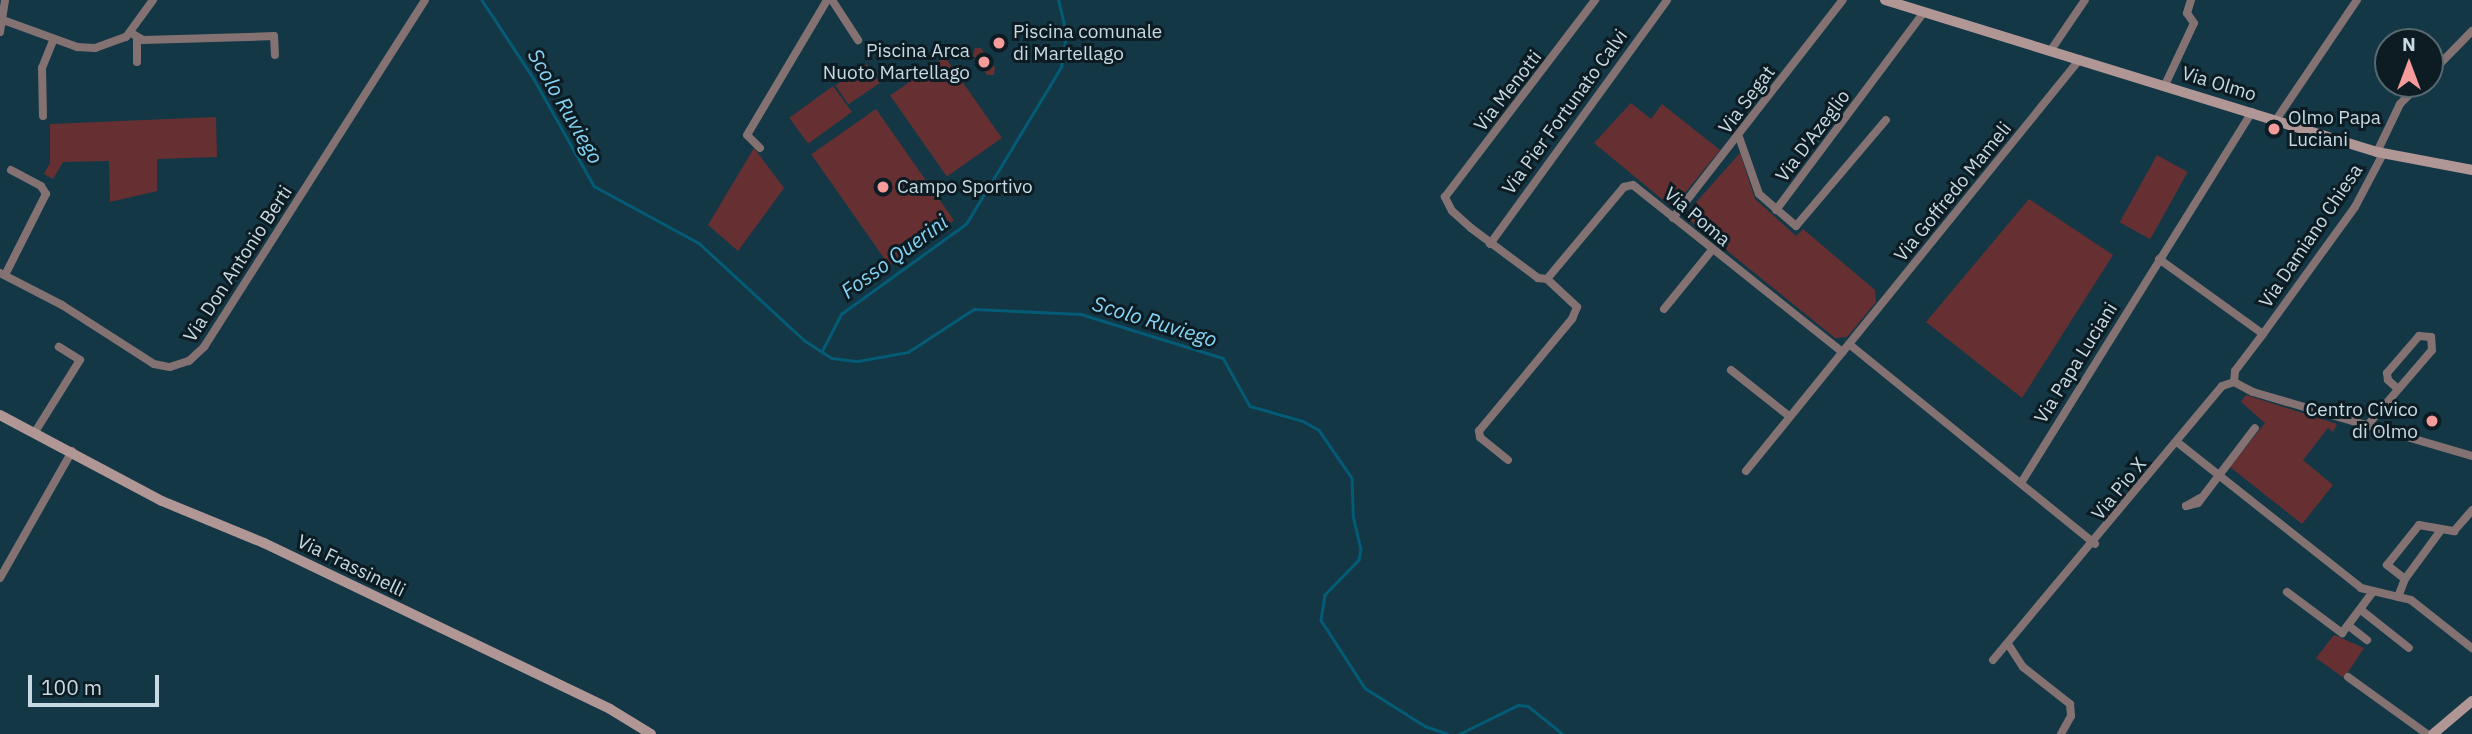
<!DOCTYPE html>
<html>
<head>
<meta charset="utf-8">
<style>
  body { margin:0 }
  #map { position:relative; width:2472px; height:734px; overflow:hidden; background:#133745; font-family:"IBM Plex Sans",sans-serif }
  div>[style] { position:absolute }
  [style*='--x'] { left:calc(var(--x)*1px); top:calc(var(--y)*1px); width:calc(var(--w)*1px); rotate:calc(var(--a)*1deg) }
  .green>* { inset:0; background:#663032; transform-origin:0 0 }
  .stream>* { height:2.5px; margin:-1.25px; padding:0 1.25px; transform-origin:1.25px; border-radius:1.25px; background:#045b76 }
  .street>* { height:8px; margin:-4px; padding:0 4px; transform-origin:4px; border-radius:4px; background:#847272 }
  .secondary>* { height:10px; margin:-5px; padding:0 5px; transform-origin:5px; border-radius:5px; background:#b19696 }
  .dots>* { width:19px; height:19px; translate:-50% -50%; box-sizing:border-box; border:4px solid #0d1c23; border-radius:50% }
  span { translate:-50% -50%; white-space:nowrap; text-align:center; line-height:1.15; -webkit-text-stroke:6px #0d1c23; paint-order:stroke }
  .poi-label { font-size:19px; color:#c7dae3 }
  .left { translate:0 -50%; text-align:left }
  .right { translate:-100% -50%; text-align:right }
  .street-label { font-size:19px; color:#c7dae3 }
  .water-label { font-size:21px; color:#86d5f6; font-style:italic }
  .north { position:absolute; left:2374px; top:28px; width:70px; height:70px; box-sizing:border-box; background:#0d1c23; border:2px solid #576870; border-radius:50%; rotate:0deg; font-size:19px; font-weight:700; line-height:28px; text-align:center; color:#c7dae3 }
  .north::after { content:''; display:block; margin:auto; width:24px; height:32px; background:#f59b9c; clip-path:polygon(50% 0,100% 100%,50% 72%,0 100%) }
  .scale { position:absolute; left:28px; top:675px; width:131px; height:32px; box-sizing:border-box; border:4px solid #c7dae3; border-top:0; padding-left:9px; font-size:21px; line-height:24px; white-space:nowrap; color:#c7dae3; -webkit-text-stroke:5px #0d1c23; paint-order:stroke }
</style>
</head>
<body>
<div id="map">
  <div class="green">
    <i style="clip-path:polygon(975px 48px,981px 48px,995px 68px,994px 75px,987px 75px,973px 55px)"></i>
    <i style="left:945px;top:57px;width:99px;height:67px;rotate:55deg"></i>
    <i style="left:867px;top:64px;width:23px;height:38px;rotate:56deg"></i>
    <i style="left:833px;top:86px;width:32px;height:54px;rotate:54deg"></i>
    <i style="clip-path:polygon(1631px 103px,1651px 119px,1662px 104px,1720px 150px,1676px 204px,1669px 205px,1594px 143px)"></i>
    <i style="left:876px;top:109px;width:136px;height:79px;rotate:55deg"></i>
    <i style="clip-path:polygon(216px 117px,217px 157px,157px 159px,157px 191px,110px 202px,109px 161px,63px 162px,53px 179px,44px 174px,50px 163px,50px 124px)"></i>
    <i style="clip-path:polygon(754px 148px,784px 188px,738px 251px,708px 225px)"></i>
    <i style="clip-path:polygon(1740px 153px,1755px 199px,1796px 236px,1803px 229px,1875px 290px,1876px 302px,1847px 337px,1835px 338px,1688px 219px,1691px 208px)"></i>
    <i style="left:2157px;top:155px;width:35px;height:77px;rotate:29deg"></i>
    <i style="clip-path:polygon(2029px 199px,2113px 255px,2022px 398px,1926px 322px)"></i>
    <i style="clip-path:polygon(2246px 395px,2337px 424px,2333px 432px,2328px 428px,2303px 460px,2333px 485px,2302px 524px,2230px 467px,2265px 423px,2241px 402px)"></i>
    <i style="clip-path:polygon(2334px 635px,2364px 648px,2344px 678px,2316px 658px)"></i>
  </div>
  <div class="stream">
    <i style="--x:482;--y:0;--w:95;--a:56.6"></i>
    <i style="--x:534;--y:79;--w:123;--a:60.7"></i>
    <i style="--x:594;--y:186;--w:119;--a:28.5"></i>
    <i style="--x:699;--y:243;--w:143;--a:42.7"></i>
    <i style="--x:804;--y:340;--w:33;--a:33"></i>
    <i style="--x:832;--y:358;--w:26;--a:7"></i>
    <i style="--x:858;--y:361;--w:51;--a:-10.2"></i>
    <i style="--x:908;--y:352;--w:79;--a:-33.1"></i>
    <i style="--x:974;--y:309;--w:107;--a:2.7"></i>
    <i style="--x:1081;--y:314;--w:149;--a:17.2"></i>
    <i style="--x:1223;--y:358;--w:55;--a:60.6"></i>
    <i style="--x:1250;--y:406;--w:55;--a:15.8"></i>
    <i style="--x:1303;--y:421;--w:18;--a:29"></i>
    <i style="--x:1319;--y:430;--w:58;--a:55.5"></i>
    <i style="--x:1352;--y:478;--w:37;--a:88"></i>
    <i style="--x:1353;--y:515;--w:35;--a:77"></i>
    <i style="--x:1361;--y:549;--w:11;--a:100"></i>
    <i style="--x:1359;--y:560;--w:49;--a:134.2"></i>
    <i style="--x:1325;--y:595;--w:25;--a:99"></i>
    <i style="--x:1321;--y:620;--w:81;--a:57.1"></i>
    <i style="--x:1365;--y:688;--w:71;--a:32.3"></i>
    <i style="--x:1425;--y:726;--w:24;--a:19"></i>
    <i style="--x:822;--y:351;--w:42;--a:-62.8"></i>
    <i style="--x:841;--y:314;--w:154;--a:-35.8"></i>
    <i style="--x:966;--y:224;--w:184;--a:-58.8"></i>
    <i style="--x:1061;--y:67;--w:33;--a:-81"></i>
    <i style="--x:1066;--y:34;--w:35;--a:-103"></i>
    <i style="--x:1459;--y:734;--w:66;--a:-26.2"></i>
    <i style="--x:1518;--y:705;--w:10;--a:6"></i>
    <i style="--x:1528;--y:706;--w:45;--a:38.7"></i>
  </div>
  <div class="street">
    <i style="--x:832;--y:0;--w:48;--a:57"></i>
    <i style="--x:3;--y:20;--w:79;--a:20"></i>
    <i style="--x:77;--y:47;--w:18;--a:3"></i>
    <i style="--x:95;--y:48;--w:33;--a:-20"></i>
    <i style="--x:126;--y:37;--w:46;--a:-53.9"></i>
    <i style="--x:0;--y:32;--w:32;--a:-81"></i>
    <i style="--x:131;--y:33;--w:14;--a:30"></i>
    <i style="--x:143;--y:40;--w:131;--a:-1.7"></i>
    <i style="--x:274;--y:36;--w:19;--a:87"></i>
    <i style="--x:2051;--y:50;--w:60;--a:-55.8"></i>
    <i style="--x:137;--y:62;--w:24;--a:-90"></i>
    <i style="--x:2430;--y:74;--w:60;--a:-45.7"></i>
    <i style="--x:2165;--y:85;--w:68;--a:-64.9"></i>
    <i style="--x:2194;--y:23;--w:12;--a:-125"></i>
    <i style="--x:2187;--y:13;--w:14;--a:-73"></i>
    <i style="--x:43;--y:116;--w:48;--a:-91.2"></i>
    <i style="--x:42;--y:68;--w:31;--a:-68"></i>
    <i style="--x:2276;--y:120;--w:145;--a:-56"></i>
    <i style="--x:1739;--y:137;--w:60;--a:70.7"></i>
    <i style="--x:1759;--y:194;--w:49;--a:40.9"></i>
    <i style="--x:1796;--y:226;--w:139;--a:-49.7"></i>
    <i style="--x:760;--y:148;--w:18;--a:-135"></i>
    <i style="--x:747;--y:135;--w:157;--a:-59.3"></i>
    <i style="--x:2377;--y:152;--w:53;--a:-64.4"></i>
    <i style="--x:2400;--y:104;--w:28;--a:-45"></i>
    <i style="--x:1776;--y:210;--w:247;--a:-53.2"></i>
    <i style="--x:1673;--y:218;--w:276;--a:-52.1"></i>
    <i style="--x:1490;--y:244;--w:301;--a:-54"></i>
    <i style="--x:2159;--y:259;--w:128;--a:35.8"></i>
    <i style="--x:2263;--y:334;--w:46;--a:127.1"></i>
    <i style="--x:2235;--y:371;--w:11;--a:95"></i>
    <i style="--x:0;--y:273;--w:70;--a:27.3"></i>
    <i style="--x:62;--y:305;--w:109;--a:32.7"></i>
    <i style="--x:154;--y:364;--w:16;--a:11"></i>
    <i style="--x:170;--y:367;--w:20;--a:-18"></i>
    <i style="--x:189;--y:361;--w:21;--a:-43"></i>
    <i style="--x:204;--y:347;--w:411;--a:-57.5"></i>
    <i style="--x:5;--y:275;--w:91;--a:-63.2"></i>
    <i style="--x:46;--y:194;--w:9;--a:-122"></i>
    <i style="--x:41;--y:186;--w:34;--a:-152"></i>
    <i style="--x:1547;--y:279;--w:120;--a:-50.1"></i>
    <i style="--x:1624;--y:187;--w:9;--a:-13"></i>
    <i style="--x:1633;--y:185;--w:268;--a:38.6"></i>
    <i style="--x:1664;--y:309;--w:76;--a:-50.9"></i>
    <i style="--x:2263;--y:334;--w:157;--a:-54.1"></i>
    <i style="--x:2355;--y:207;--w:60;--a:-62.2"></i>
    <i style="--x:1849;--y:344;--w:317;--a:39.1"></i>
    <i style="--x:1731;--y:370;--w:75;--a:38.5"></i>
    <i style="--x:2234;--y:382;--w:21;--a:28"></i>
    <i style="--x:2253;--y:392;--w:228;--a:16.3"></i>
    <i style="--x:2366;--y:427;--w:101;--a:-49.4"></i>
    <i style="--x:2432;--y:350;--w:13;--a:-94"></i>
    <i style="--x:2431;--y:337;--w:12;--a:-175"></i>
    <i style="--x:2419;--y:336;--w:49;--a:130.9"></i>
    <i style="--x:2387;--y:373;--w:7;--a:82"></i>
    <i style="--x:2388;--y:380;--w:13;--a:42"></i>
    <i style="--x:35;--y:432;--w:85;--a:-58"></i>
    <i style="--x:80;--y:360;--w:25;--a:-148"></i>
    <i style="--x:2177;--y:442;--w:235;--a:38.4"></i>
    <i style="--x:2361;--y:588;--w:51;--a:13.5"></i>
    <i style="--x:2411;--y:600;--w:78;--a:38.2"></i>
    <i style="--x:1508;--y:460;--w:36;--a:-141"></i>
    <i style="--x:1480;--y:437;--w:6;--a:-99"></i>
    <i style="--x:1479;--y:431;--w:146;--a:-50.3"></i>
    <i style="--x:1572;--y:319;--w:13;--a:-67"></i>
    <i style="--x:1577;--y:307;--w:41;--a:-137"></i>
    <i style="--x:1547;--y:279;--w:9;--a:-174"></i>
    <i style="--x:1538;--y:278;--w:84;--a:-143.3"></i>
    <i style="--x:1471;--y:228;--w:25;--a:-138"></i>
    <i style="--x:1452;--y:211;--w:16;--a:-117"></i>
    <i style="--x:1445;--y:197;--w:248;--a:-52.7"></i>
    <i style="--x:1746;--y:471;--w:530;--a:-50.97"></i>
    <i style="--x:2021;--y:483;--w:437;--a:-58.1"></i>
    <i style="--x:2200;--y:498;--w:16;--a:150"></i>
    <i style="--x:2186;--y:506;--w:12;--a:-14"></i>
    <i style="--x:2198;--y:503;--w:94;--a:-52.8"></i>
    <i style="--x:0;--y:578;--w:146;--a:-60.4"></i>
    <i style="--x:2405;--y:579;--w:61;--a:-53.7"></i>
    <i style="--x:2287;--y:592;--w:69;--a:36.7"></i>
    <i style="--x:2342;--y:633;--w:50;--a:-53.1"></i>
    <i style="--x:2398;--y:597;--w:19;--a:-69"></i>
    <i style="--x:2405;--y:579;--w:23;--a:-142"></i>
    <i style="--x:2387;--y:565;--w:51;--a:-51.3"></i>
    <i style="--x:2419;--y:525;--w:36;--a:10"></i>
    <i style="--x:2454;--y:531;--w:28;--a:-49"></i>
    <i style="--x:2361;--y:610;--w:61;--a:38.4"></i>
    <i style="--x:2349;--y:626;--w:23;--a:38"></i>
    <i style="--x:2008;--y:644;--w:27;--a:57"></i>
    <i style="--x:2023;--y:667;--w:60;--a:38.2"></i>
    <i style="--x:2070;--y:704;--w:12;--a:85"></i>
    <i style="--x:2071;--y:716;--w:21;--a:119"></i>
    <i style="--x:1993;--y:660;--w:357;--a:-50.1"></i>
    <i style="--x:2222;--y:386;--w:13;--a:-18"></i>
    <i style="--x:2348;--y:677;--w:97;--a:35.8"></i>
  </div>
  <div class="secondary">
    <i style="--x:1885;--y:0;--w:515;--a:17.17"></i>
    <i style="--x:2377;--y:152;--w:97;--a:10.7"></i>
    <i style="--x:0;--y:415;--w:183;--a:28"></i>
    <i style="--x:162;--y:501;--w:110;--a:22.4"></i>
    <i style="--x:264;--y:543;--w:384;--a:25.6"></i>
    <i style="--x:610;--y:709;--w:48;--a:31.4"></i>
    <i style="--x:2433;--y:734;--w:51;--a:-40.2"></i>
  </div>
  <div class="dots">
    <i style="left:999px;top:43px;background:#f59b9c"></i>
    <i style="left:984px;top:62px;background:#f59b9c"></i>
    <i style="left:2274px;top:129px;background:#f59b9c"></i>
    <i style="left:883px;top:187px;background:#f59b9c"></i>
    <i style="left:2432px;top:421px;background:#f59b9c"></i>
  </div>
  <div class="poi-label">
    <span class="left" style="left:1013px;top:43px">Piscina comunale<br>di Martellago</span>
    <span class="right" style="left:970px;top:62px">Piscina Arca<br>Nuoto Martellago</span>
    <span class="left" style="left:2288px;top:129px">Olmo Papa<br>Luciani</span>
    <span class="left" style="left:897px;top:187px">Campo Sportivo</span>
    <span class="right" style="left:2418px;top:421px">Centro Civico<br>di Olmo</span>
  </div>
  <div class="street-label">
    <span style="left:2219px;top:84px;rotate:17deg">Via Olmo</span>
    <span style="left:1508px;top:91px;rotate:-52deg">Via Menotti</span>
    <span style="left:1747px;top:100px;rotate:-53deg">Via Segat</span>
    <span style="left:1565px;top:112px;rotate:-54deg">Via Pier Fortunato Calvi</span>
    <span style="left:1813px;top:136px;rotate:-53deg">Via D'Azeglio</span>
    <span style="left:1953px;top:192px;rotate:-51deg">Via Goffredo Mameli</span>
    <span style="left:1697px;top:217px;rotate:40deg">Via Poma</span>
    <span style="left:2311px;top:236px;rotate:-56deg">Via Damiano Chiesa</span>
    <span style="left:238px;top:264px;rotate:-57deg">Via Don Antonio Berti</span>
    <span style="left:2076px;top:363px;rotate:-58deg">Via Papa Luciani</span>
    <span style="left:2119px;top:489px;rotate:-51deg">Via Pio X</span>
    <span style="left:351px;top:566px;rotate:26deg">Via Frassinelli</span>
  </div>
  <div class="water-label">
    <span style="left:566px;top:106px;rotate:60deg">Scolo Ruviego</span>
    <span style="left:894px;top:256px;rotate:-36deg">Fosso Querini</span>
    <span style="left:1155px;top:321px;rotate:17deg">Scolo Ruviego</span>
  </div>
  <div class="north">N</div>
  <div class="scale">100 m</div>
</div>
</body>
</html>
